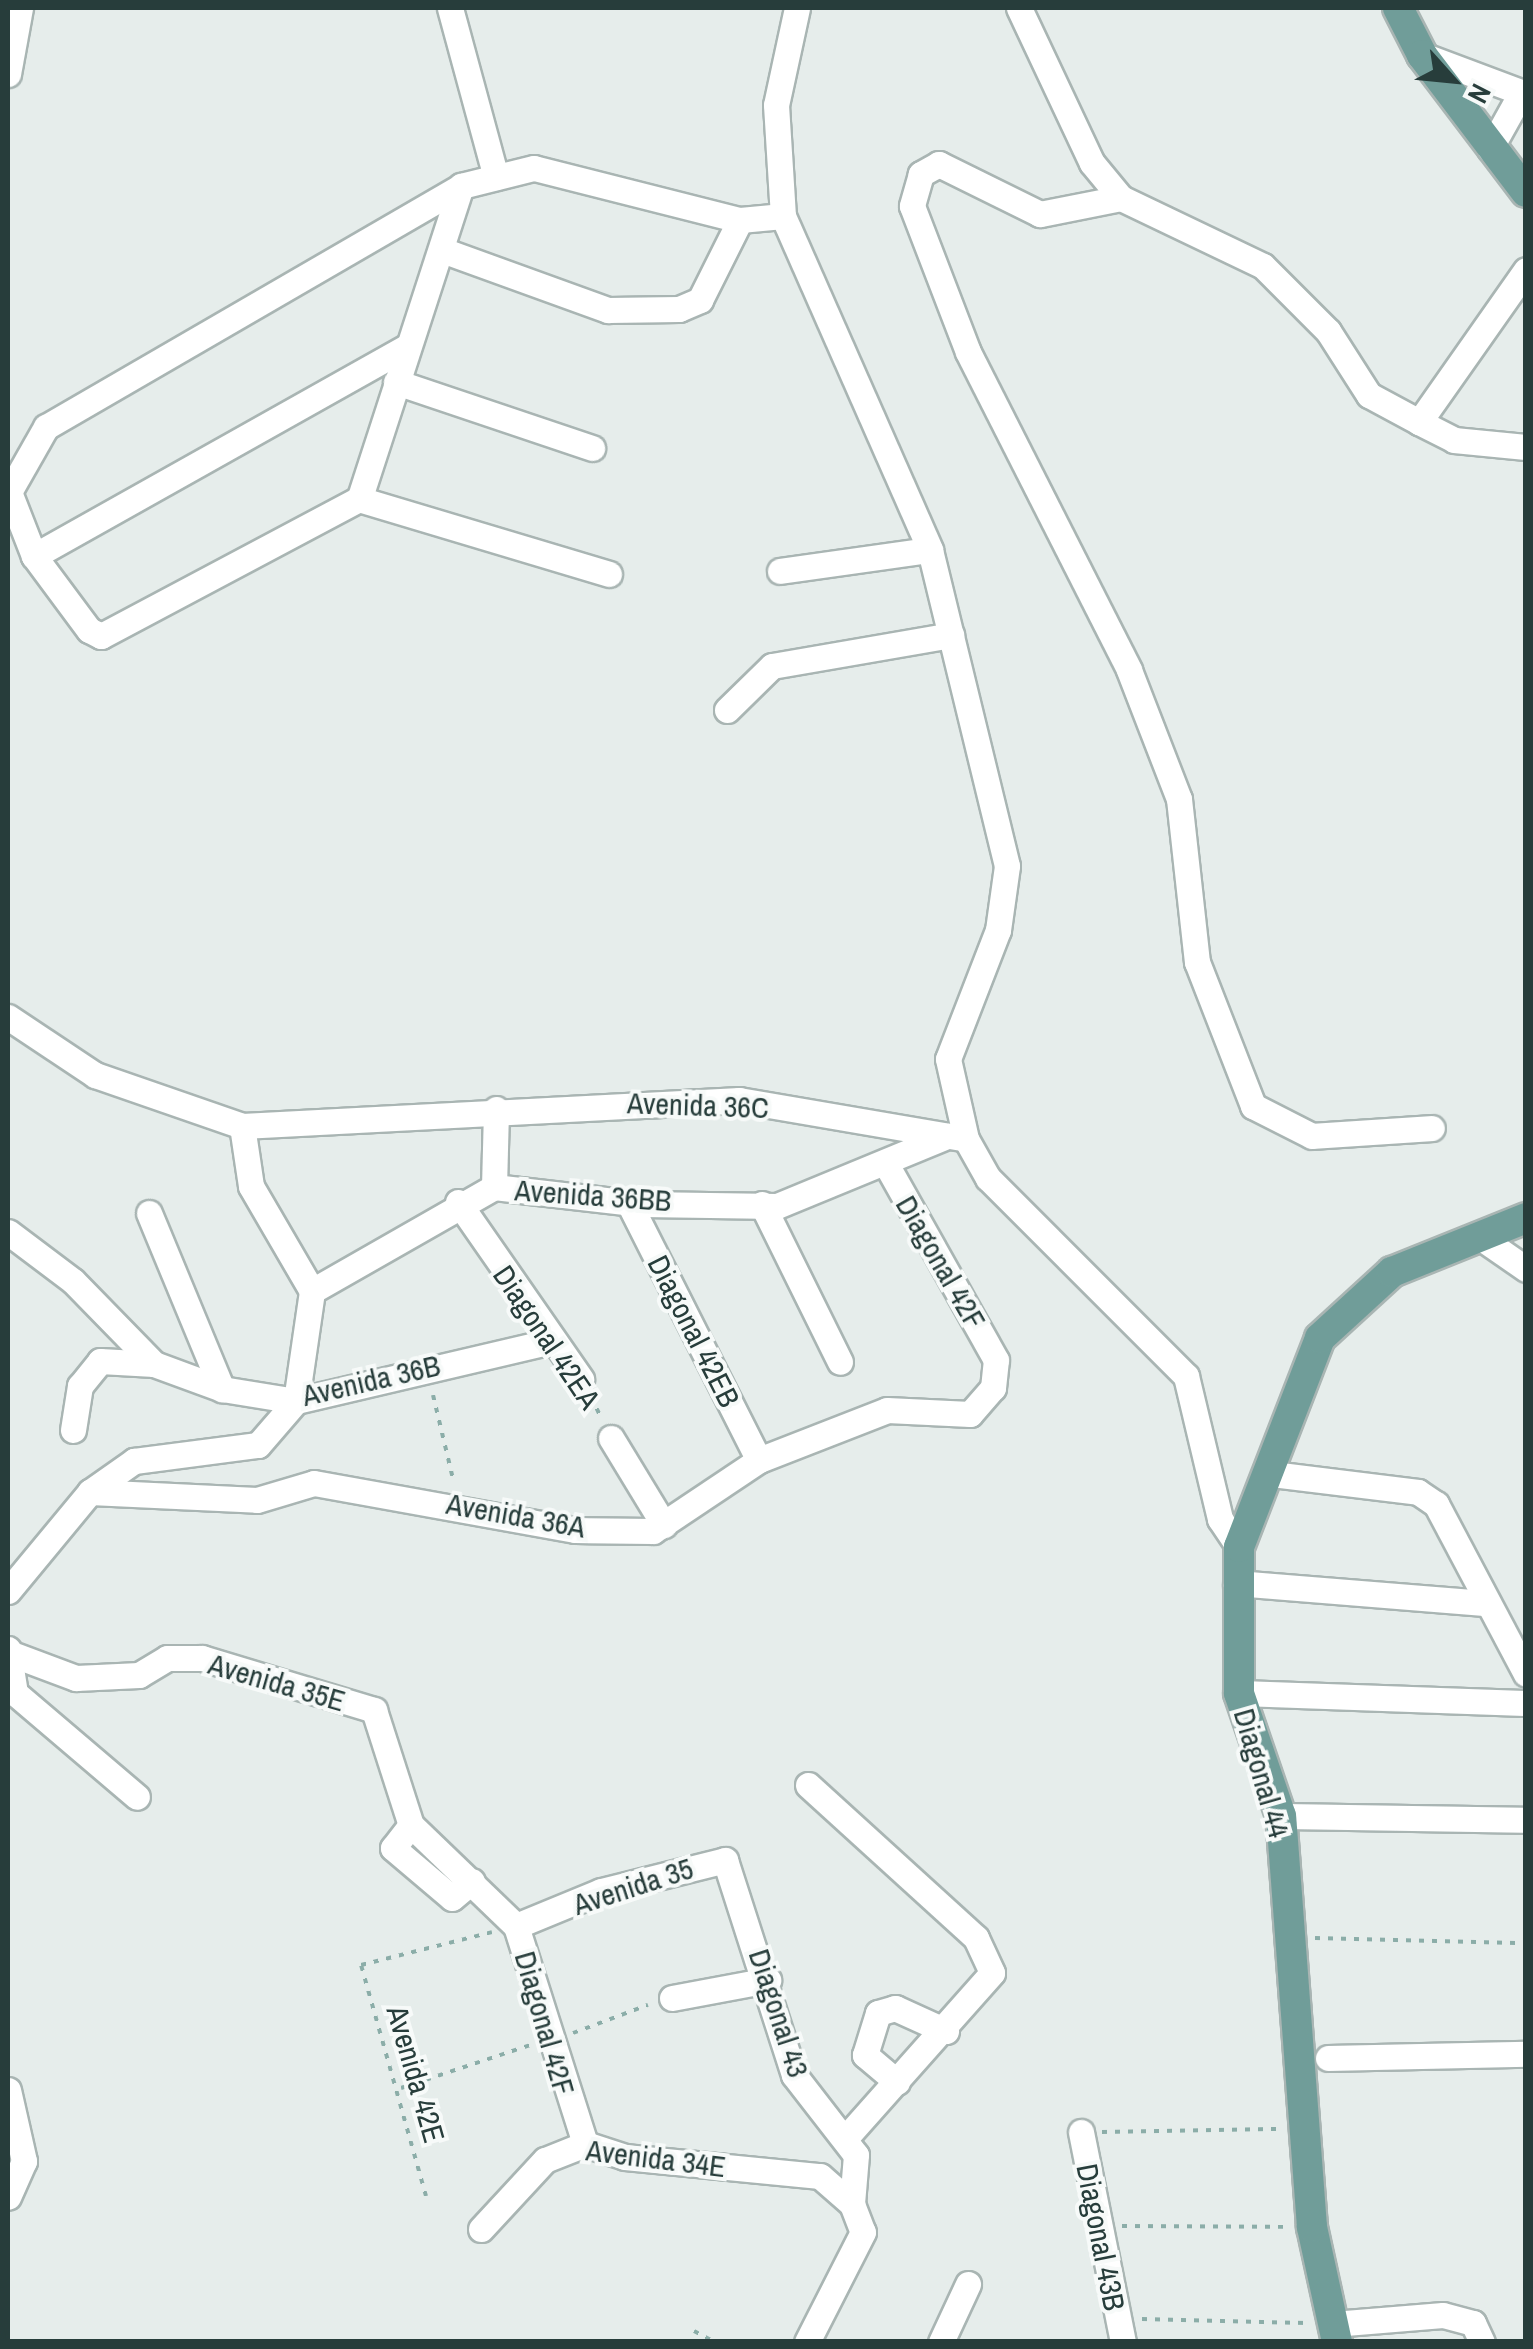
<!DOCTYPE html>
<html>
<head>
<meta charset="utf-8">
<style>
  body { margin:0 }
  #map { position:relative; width:1533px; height:2349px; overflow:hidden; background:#e6edeb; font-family:"Archivo Narrow",sans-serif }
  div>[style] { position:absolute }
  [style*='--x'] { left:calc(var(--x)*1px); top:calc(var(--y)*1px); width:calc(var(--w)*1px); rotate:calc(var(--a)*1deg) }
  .path>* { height:4px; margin-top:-2px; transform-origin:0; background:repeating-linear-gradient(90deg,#8bada8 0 5px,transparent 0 13px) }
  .roads { filter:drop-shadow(2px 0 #a9b5b3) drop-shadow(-2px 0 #a9b5b3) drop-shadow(0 2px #a9b5b3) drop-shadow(0 -2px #a9b5b3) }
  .minor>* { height:25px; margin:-12.5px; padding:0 12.5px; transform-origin:12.5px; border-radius:12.5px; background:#fff }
  .major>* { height:30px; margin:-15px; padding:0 15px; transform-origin:15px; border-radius:15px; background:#709d99 }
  span { translate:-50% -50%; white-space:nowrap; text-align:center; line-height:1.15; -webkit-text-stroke:8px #f7faf9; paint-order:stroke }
  .street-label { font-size:30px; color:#273d3b }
  .frame { position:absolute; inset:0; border:10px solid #273d3b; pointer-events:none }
  .north { position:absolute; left:1403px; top:30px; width:100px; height:100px; -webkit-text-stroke:8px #f7faf9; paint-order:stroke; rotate:117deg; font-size:28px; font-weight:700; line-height:40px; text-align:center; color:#273d3b }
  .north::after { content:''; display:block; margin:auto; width:35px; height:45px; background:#273d3b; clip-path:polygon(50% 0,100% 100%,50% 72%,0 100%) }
</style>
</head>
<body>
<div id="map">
  <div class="path">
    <i style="--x:433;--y:1395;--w:90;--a:76.6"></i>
    <i style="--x:591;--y:1397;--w:25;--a:64"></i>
    <i style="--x:1315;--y:1938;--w:211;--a:1.4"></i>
    <i style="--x:573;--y:2033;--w:80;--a:-20.5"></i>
    <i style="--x:401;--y:2088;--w:136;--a:-18.4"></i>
    <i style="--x:1102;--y:2132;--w:176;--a:-1"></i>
    <i style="--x:426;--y:2196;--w:240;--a:-105.7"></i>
    <i style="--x:361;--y:1965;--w:135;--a:-14.1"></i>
    <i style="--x:1122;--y:2226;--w:166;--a:0.3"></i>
    <i style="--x:1142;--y:2319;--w:166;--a:1.4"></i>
    <i style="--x:694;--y:2331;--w:24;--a:28"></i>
  </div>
  <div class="roads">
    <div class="minor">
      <i style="--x:450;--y:8;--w:175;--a:74.8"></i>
      <i style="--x:797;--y:8;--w:99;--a:102.2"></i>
      <i style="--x:776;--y:105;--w:111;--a:86.4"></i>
      <i style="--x:783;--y:216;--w:365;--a:66.2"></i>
      <i style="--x:930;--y:550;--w:325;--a:76.3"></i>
      <i style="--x:1007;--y:866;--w:65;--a:98"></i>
      <i style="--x:998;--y:930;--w:138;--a:111.2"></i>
      <i style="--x:948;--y:1059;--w:82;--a:77.3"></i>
      <i style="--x:1019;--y:8;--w:171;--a:64.8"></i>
      <i style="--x:1092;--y:163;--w:45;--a:50.4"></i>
      <i style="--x:1121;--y:198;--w:157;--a:25.6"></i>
      <i style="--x:1263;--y:266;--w:92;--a:45"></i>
      <i style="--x:1328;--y:331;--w:76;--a:57.4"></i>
      <i style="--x:1369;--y:395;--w:57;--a:28.4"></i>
      <i style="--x:1422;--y:55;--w:111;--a:20.6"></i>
      <i style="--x:8;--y:74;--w:67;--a:-79.7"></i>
      <i style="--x:1490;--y:149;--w:62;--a:-60.9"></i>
      <i style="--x:461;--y:186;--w:329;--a:108"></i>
      <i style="--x:359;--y:499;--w:292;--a:152"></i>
      <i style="--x:101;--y:636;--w:13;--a:-153"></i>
      <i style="--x:89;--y:630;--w:92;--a:-126.6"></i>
      <i style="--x:34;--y:556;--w:69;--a:-111.3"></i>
      <i style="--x:9;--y:492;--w:75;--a:-60.4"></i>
      <i style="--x:46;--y:427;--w:480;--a:-30.1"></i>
      <i style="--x:461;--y:186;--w:75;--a:-13.9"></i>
      <i style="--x:534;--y:168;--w:212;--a:14.2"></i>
      <i style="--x:740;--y:220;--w:43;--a:-5.3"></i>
      <i style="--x:1121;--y:198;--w:83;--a:168.8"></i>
      <i style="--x:1040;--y:214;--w:113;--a:-153.7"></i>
      <i style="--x:939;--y:164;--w:21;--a:151"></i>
      <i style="--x:921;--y:174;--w:33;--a:106"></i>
      <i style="--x:912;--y:206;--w:156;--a:69"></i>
      <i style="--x:968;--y:352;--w:356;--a:63.1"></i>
      <i style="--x:1129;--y:670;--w:138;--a:68.8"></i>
      <i style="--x:1179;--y:799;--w:164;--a:83.7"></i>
      <i style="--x:1197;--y:962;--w:155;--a:68.7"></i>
      <i style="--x:1253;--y:1106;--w:66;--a:27"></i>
      <i style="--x:1312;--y:1136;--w:120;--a:-3.8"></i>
      <i style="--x:442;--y:250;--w:177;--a:19.9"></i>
      <i style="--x:608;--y:310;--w:71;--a:-0.8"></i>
      <i style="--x:679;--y:309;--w:23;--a:-23"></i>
      <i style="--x:700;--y:300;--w:89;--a:-63.4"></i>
      <i style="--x:1526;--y:270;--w:186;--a:125.1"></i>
      <i style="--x:1419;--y:422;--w:39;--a:27"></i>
      <i style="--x:1454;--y:440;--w:72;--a:5.6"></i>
      <i style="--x:396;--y:382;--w:207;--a:18.6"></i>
      <i style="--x:359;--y:499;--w:261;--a:16.7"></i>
      <i style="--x:34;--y:556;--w:428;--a:-29.3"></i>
      <i style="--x:780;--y:571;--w:151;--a:-8"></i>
      <i style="--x:727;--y:710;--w:63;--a:-44.4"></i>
      <i style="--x:772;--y:666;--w:182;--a:-9.8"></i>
      <i style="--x:8;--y:1017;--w:105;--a:33.7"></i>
      <i style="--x:95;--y:1075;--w:156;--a:19.1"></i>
      <i style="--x:242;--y:1126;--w:498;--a:-3"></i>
      <i style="--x:739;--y:1100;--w:230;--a:9.7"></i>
      <i style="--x:966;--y:1139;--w:45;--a:60.6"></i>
      <i style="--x:988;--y:1178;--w:280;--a:45"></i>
      <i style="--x:1186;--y:1376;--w:147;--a:76.6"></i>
      <i style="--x:1220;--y:1519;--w:34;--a:56"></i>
      <i style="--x:494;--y:1187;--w:78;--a:-88.5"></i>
      <i style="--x:458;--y:1202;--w:216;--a:55.2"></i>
      <i style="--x:629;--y:1203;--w:288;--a:63.2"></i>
      <i style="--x:762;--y:1204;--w:176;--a:63.7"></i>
      <i style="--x:149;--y:1213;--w:191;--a:67.5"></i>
      <i style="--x:8;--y:1232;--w:81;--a:37"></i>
      <i style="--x:73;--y:1281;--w:116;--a:45.7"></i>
      <i style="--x:154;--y:1364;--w:72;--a:20.2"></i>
      <i style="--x:222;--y:1389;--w:75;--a:9.2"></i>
      <i style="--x:296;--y:1401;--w:259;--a:-13.2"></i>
      <i style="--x:1480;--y:1237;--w:56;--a:34.8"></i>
      <i style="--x:312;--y:1291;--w:210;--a:-29.7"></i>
      <i style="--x:494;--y:1187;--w:149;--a:6.6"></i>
      <i style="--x:642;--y:1204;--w:135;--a:0.8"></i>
      <i style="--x:777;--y:1206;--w:184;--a:-22.4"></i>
      <i style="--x:73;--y:1430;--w:45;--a:-81"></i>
      <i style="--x:80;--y:1386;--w:32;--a:-51"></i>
      <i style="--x:100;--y:1361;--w:54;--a:3.2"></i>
      <i style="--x:611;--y:1438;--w:102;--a:58.7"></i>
      <i style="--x:1272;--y:1474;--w:147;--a:7"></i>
      <i style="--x:1418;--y:1492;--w:22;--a:34"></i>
      <i style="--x:1436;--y:1504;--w:192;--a:62.1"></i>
      <i style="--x:90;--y:1492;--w:167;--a:2.7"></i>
      <i style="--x:257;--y:1500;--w:59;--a:-16.6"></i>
      <i style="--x:314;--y:1483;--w:265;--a:10.2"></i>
      <i style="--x:575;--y:1530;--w:78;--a:0.7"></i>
      <i style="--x:653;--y:1531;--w:128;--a:-33.8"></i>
      <i style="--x:759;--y:1460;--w:137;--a:-21.3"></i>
      <i style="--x:887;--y:1410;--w:83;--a:2.8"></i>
      <i style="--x:970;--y:1414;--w:35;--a:-49"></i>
      <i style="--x:993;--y:1388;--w:28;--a:-84"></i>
      <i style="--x:996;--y:1360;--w:225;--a:-119.3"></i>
      <i style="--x:1236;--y:1583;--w:252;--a:4.6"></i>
      <i style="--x:8;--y:1591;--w:129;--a:-50.4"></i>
      <i style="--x:90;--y:1492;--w:54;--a:-35.2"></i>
      <i style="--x:134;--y:1461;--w:125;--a:-7.4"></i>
      <i style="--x:258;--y:1445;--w:58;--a:-49.2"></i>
      <i style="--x:296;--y:1401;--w:111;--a:-81.7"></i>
      <i style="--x:312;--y:1291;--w:121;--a:-120.2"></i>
      <i style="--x:251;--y:1186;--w:61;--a:-98.5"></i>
      <i style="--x:8;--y:1649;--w:45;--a:81"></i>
      <i style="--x:15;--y:1693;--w:160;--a:40.4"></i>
      <i style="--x:9;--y:1653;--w:72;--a:20.5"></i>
      <i style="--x:76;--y:1678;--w:63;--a:-2.7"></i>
      <i style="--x:139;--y:1675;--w:33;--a:-31"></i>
      <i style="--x:167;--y:1658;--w:35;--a:0"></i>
      <i style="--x:202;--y:1658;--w:180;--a:16.8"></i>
      <i style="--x:374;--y:1710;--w:121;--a:72.2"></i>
      <i style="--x:411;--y:1825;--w:146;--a:43.9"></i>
      <i style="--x:516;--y:1926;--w:229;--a:72.4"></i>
      <i style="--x:1239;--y:1693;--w:287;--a:2"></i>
      <i style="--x:808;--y:1785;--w:227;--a:42.3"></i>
      <i style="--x:976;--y:1938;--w:38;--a:65"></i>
      <i style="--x:992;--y:1973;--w:217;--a:131.6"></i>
      <i style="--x:1281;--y:1816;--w:245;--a:0.9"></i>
      <i style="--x:411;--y:1825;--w:29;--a:128"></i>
      <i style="--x:393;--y:1848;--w:77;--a:40.3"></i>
      <i style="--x:452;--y:1898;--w:26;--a:-40"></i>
      <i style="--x:516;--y:1926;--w:92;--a:-22.4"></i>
      <i style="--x:601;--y:1891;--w:128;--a:-14"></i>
      <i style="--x:725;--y:1860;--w:226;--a:72.2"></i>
      <i style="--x:794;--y:2075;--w:101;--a:52.2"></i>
      <i style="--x:856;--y:2155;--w:49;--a:94.7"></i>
      <i style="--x:672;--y:1998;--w:98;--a:-10.6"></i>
      <i style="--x:1328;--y:2058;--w:198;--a:-1.2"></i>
      <i style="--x:897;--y:2082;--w:42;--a:-139.8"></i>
      <i style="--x:865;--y:2055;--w:44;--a:-72.8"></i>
      <i style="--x:878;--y:2013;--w:18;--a:-16"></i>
      <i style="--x:895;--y:2008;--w:56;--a:24.3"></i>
      <i style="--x:8;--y:2090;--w:73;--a:77.3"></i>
      <i style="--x:24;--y:2161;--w:39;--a:114"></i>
      <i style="--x:1081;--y:2132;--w:214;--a:78.7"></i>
      <i style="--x:481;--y:2229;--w:94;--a:-47.2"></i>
      <i style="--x:545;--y:2160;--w:43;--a:-21.8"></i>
      <i style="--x:585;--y:2144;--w:42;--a:18"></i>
      <i style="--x:625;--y:2157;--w:196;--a:5.6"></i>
      <i style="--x:820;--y:2176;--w:43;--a:41.2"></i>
      <i style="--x:852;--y:2204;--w:30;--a:69"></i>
      <i style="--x:863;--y:2232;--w:123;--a:117"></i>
      <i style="--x:1333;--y:2324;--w:110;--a:-4.7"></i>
      <i style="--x:1443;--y:2315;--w:31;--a:15"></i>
      <i style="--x:1473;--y:2323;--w:21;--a:65"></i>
      <i style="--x:941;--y:2342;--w:64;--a:-65"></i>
    </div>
    <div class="major">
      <i style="--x:1398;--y:8;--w:53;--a:62.9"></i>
      <i style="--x:1422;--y:55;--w:172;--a:52.8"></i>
      <i style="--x:1337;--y:2342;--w:118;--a:-102.3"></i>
      <i style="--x:1312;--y:2227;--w:412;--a:-94.3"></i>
      <i style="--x:1281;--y:1816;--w:130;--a:-108.9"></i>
      <i style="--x:1239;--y:1693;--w:146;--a:-90"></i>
      <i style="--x:1239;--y:1547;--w:224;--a:-68.8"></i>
      <i style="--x:1320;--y:1338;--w:98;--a:-42.5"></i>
      <i style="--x:1392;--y:1272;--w:144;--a:-21.9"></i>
    </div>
  </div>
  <div class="street-label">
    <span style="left:698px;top:1105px;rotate:2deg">Avenida 36C</span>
    <span style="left:593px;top:1195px;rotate:4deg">Avenida 36BB</span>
    <span style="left:941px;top:1262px;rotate:60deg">Diagonal 42F</span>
    <span style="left:694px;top:1331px;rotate:63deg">Diagonal 42EB</span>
    <span style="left:547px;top:1337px;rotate:56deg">Diagonal 42EA</span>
    <span style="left:371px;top:1380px;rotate:-13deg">Avenida 36B</span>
    <span style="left:516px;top:1515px;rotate:10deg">Avenida 36A</span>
    <span style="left:277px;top:1682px;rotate:16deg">Avenida 35E</span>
    <span style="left:1262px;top:1773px;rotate:74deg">Diagonal 44</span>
    <span style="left:633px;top:1886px;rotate:-18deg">Avenida 35</span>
    <span style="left:779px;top:2013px;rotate:72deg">Diagonal 43</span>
    <span style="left:545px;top:2023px;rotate:74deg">Diagonal 42F</span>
    <span style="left:416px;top:2074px;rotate:74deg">Avenida 42E</span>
    <span style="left:656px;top:2158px;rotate:7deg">Avenida 34E</span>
    <span style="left:1101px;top:2237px;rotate:79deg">Diagonal 43B</span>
  </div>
  <div class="frame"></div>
  <div class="north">N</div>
</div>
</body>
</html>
